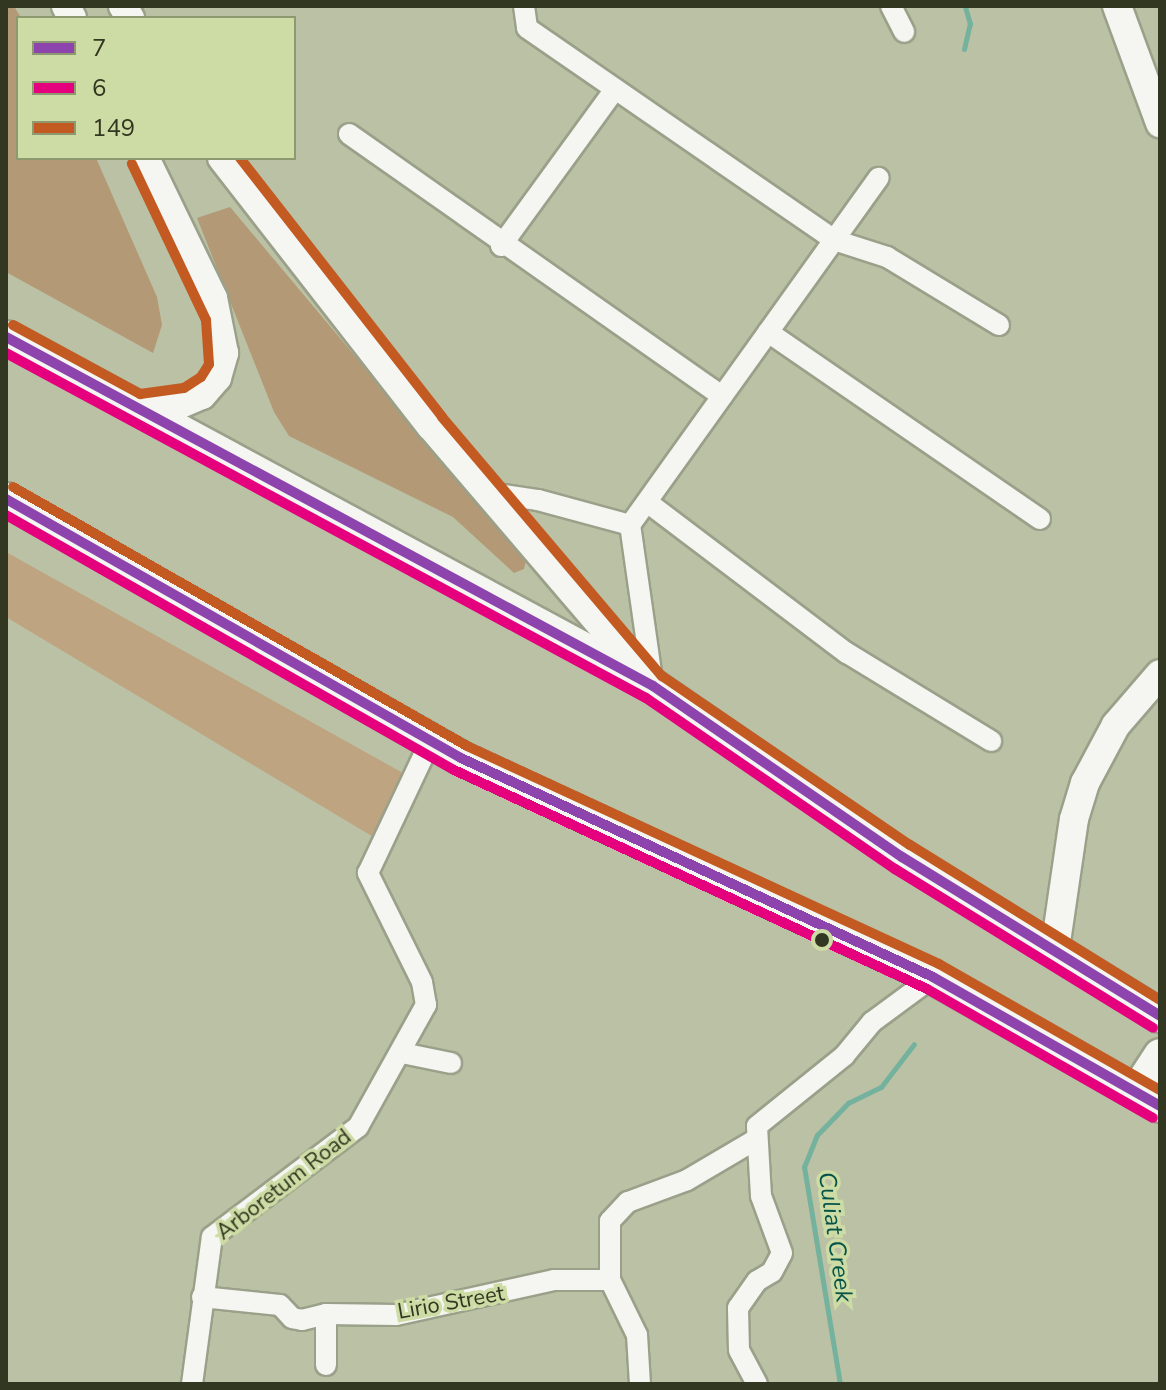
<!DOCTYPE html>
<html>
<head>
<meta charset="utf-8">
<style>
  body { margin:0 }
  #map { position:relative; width:1166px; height:1390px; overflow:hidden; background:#bac1a4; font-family:"Nunito Sans",sans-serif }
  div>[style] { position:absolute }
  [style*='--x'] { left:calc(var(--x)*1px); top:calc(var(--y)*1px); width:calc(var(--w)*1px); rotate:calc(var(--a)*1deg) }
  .green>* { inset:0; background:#bea481 }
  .forest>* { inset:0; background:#b39975 }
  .stream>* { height:5px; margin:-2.5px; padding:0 2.5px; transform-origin:2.5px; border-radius:2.5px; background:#74b29e }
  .roads { filter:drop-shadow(2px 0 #9aa089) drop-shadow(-2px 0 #9aa089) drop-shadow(0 2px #9aa089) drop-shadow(0 -2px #9aa089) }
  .street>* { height:20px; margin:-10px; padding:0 10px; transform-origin:10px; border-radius:10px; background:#f5f6f1 }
  .secondary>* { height:28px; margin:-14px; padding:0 14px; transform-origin:14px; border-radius:14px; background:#f5f6f1 }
  .primary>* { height:32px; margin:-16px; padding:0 16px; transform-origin:16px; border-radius:16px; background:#f5f6f1 }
  .bus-1>* { height:10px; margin:-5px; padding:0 5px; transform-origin:5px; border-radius:5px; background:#8e44ad }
  .bus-2>* { height:10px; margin:-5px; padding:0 5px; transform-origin:5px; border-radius:5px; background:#e5007d }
  .bus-3>* { height:10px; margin:-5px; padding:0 5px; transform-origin:5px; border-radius:5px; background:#c25a22 }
  .dots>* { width:22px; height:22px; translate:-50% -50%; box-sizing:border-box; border:4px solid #cddba4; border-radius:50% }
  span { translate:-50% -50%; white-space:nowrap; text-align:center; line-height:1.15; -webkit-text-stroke:7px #cddba4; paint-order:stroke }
  .street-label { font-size:22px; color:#323721 }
  .water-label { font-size:24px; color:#065449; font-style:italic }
  .frame { position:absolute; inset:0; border:8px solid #323721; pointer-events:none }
  .legend { position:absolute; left:16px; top:16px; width:280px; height:144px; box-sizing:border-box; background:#cddba4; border:2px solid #8f9970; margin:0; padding:10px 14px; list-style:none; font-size:24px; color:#323721 }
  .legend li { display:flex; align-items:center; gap:16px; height:40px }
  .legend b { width:40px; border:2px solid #8f9970 }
</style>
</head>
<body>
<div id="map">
  <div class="green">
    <i style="clip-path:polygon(6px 552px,403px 773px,375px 838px,6px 617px)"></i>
  </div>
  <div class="forest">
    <i style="clip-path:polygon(6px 6px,14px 6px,21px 18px,18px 158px,96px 158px,157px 297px,162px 325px,153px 353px,6px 272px)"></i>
    <i style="clip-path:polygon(230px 207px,526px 560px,524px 569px,514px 573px,453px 517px,289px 436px,274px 412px,197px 218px)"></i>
  </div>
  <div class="stream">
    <i style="--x:964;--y:49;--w:26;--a:-77"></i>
    <i style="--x:970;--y:24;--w:19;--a:-106"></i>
    <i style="--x:840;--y:1384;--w:220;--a:-99.4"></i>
    <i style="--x:804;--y:1167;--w:35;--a:-68"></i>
    <i style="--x:817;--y:1135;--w:45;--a:-45.9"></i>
    <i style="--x:848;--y:1103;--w:37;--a:-26"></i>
    <i style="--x:881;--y:1087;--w:54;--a:-52.5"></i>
  </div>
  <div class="roads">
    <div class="street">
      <i style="--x:524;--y:6;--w:22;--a:82"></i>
      <i style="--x:527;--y:28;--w:373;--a:34.6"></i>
      <i style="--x:834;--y:240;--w:56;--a:17.8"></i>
      <i style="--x:887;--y:257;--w:131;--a:31.3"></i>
      <i style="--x:891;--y:6;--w:29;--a:63"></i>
      <i style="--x:349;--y:134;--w:456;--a:35.1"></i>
      <i style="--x:501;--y:246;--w:194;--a:-54"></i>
      <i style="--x:768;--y:332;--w:330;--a:34.5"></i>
      <i style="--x:490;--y:493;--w:49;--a:8.3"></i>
      <i style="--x:538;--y:500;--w:95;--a:15.2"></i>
      <i style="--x:647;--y:502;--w:251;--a:37.1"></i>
      <i style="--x:847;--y:653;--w:169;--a:31.4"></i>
      <i style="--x:653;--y:686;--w:163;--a:-98.1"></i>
      <i style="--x:630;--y:525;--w:427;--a:-54.4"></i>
      <i style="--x:402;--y:1053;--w:50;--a:11.5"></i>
      <i style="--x:202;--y:1297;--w:78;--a:5.9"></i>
      <i style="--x:280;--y:1305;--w:18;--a:47"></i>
      <i style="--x:292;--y:1318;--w:10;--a:11"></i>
      <i style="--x:302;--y:1320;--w:25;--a:-14"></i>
      <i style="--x:326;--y:1314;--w:70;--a:0.8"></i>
      <i style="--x:396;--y:1315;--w:162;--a:-12.5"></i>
      <i style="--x:554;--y:1280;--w:56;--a:0"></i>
      <i style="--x:326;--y:1365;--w:51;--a:-90"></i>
      <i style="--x:192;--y:1384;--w:148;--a:-82.3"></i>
      <i style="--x:212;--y:1237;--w:183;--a:-37"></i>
      <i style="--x:358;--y:1127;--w:140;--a:-60.9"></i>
      <i style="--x:426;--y:1005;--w:23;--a:-100"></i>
      <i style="--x:422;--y:982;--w:122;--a:-116.4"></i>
      <i style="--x:368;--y:873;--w:145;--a:-64.7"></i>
      <i style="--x:640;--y:1384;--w:49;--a:-93.5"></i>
      <i style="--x:637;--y:1335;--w:61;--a:-116.1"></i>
      <i style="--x:610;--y:1280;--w:59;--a:-90"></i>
      <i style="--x:610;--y:1221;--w:26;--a:-47"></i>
      <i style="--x:628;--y:1202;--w:63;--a:-20.4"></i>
      <i style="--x:687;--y:1180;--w:79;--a:-30.5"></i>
      <i style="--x:757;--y:1384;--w:38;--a:-118"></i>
      <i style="--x:739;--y:1350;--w:42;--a:-91.4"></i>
      <i style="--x:738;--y:1308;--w:33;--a:-55"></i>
      <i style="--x:757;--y:1281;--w:17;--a:-31"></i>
      <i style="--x:772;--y:1272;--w:21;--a:-62"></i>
      <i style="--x:782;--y:1253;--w:61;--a:-110.2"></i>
      <i style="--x:761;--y:1196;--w:70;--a:-93.3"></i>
      <i style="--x:757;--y:1126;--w:112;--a:-38.8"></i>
      <i style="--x:844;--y:1056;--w:44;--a:-50.5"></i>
      <i style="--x:872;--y:1022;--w:76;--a:-36.4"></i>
    </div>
    <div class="secondary">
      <i style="--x:66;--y:6;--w:13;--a:63"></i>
      <i style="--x:123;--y:6;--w:14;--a:60"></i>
      <i style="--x:1117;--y:6;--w:125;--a:69.8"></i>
      <i style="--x:222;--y:158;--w:340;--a:52.1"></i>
      <i style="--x:431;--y:426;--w:337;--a:49.5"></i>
      <i style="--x:137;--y:408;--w:41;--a:-4.2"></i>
      <i style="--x:178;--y:405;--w:26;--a:-23"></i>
      <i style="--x:202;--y:395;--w:23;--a:-49"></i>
      <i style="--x:217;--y:378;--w:26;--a:-74"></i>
      <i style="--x:224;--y:353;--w:56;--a:-101.3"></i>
      <i style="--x:213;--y:298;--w:156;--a:-115.9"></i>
      <i style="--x:1055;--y:949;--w:131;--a:-81.7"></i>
      <i style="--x:1074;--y:819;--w:38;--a:-73"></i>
      <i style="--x:1085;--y:783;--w:66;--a:-61.9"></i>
      <i style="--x:1116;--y:725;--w:67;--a:-49.2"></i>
    </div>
    <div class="primary">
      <i style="--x:6;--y:337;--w:735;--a:28.34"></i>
      <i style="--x:653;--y:686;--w:302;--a:34.5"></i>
      <i style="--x:902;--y:857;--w:303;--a:31.6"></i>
      <i style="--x:6;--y:499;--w:524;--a:29.65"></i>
      <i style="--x:461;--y:758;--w:520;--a:24.89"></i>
      <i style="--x:933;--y:977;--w:261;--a:29.6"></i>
      <i style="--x:1136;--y:1092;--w:44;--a:-57"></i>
    </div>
  </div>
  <div class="bus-1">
    <i style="--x:6;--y:337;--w:735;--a:28.34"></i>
    <i style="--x:653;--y:686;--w:302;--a:34.5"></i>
    <i style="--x:902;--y:857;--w:303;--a:31.6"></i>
    <i style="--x:6;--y:499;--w:524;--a:29.65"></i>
    <i style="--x:461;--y:758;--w:520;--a:24.89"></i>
    <i style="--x:933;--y:977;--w:261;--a:29.6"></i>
  </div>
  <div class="bus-2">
    <i style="--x:6;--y:353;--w:727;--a:28.33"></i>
    <i style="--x:646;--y:698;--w:302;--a:34.5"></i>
    <i style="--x:895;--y:869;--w:303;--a:31.6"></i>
    <i style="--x:6;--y:515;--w:515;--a:29.65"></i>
    <i style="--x:454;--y:770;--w:521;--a:24.84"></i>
    <i style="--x:927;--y:989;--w:260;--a:29.7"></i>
  </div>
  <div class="bus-3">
    <i style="--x:240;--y:158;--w:328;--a:52"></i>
    <i style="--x:442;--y:417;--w:340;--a:49.7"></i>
    <i style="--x:662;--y:676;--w:300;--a:34.3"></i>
    <i style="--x:910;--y:845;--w:294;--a:31.8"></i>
    <i style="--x:13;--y:325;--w:145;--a:28.5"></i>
    <i style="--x:140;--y:394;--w:44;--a:-7.8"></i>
    <i style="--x:184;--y:388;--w:20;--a:-33"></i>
    <i style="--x:201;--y:377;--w:15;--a:-58"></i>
    <i style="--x:209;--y:364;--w:44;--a:-93.9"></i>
    <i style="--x:206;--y:320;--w:173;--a:-115.4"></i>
    <i style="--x:13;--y:487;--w:523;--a:29.7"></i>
    <i style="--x:467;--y:746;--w:520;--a:24.79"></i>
    <i style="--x:939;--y:964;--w:254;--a:29.7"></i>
  </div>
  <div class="dots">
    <i style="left:822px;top:940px;background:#323721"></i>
  </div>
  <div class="street-label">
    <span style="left:284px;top:1185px;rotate:-38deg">Arboretum Road</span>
    <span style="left:451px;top:1303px;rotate:-10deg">Lirio Street</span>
  </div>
  <div class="water-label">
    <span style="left:835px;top:1237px;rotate:82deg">Culiat Creek</span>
  </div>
  <div class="frame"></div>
  <ul class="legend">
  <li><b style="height:10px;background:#8e44ad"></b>7</li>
  <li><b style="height:10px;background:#e5007d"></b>6</li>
  <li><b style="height:10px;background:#c25a22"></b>149</li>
  </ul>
</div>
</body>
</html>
